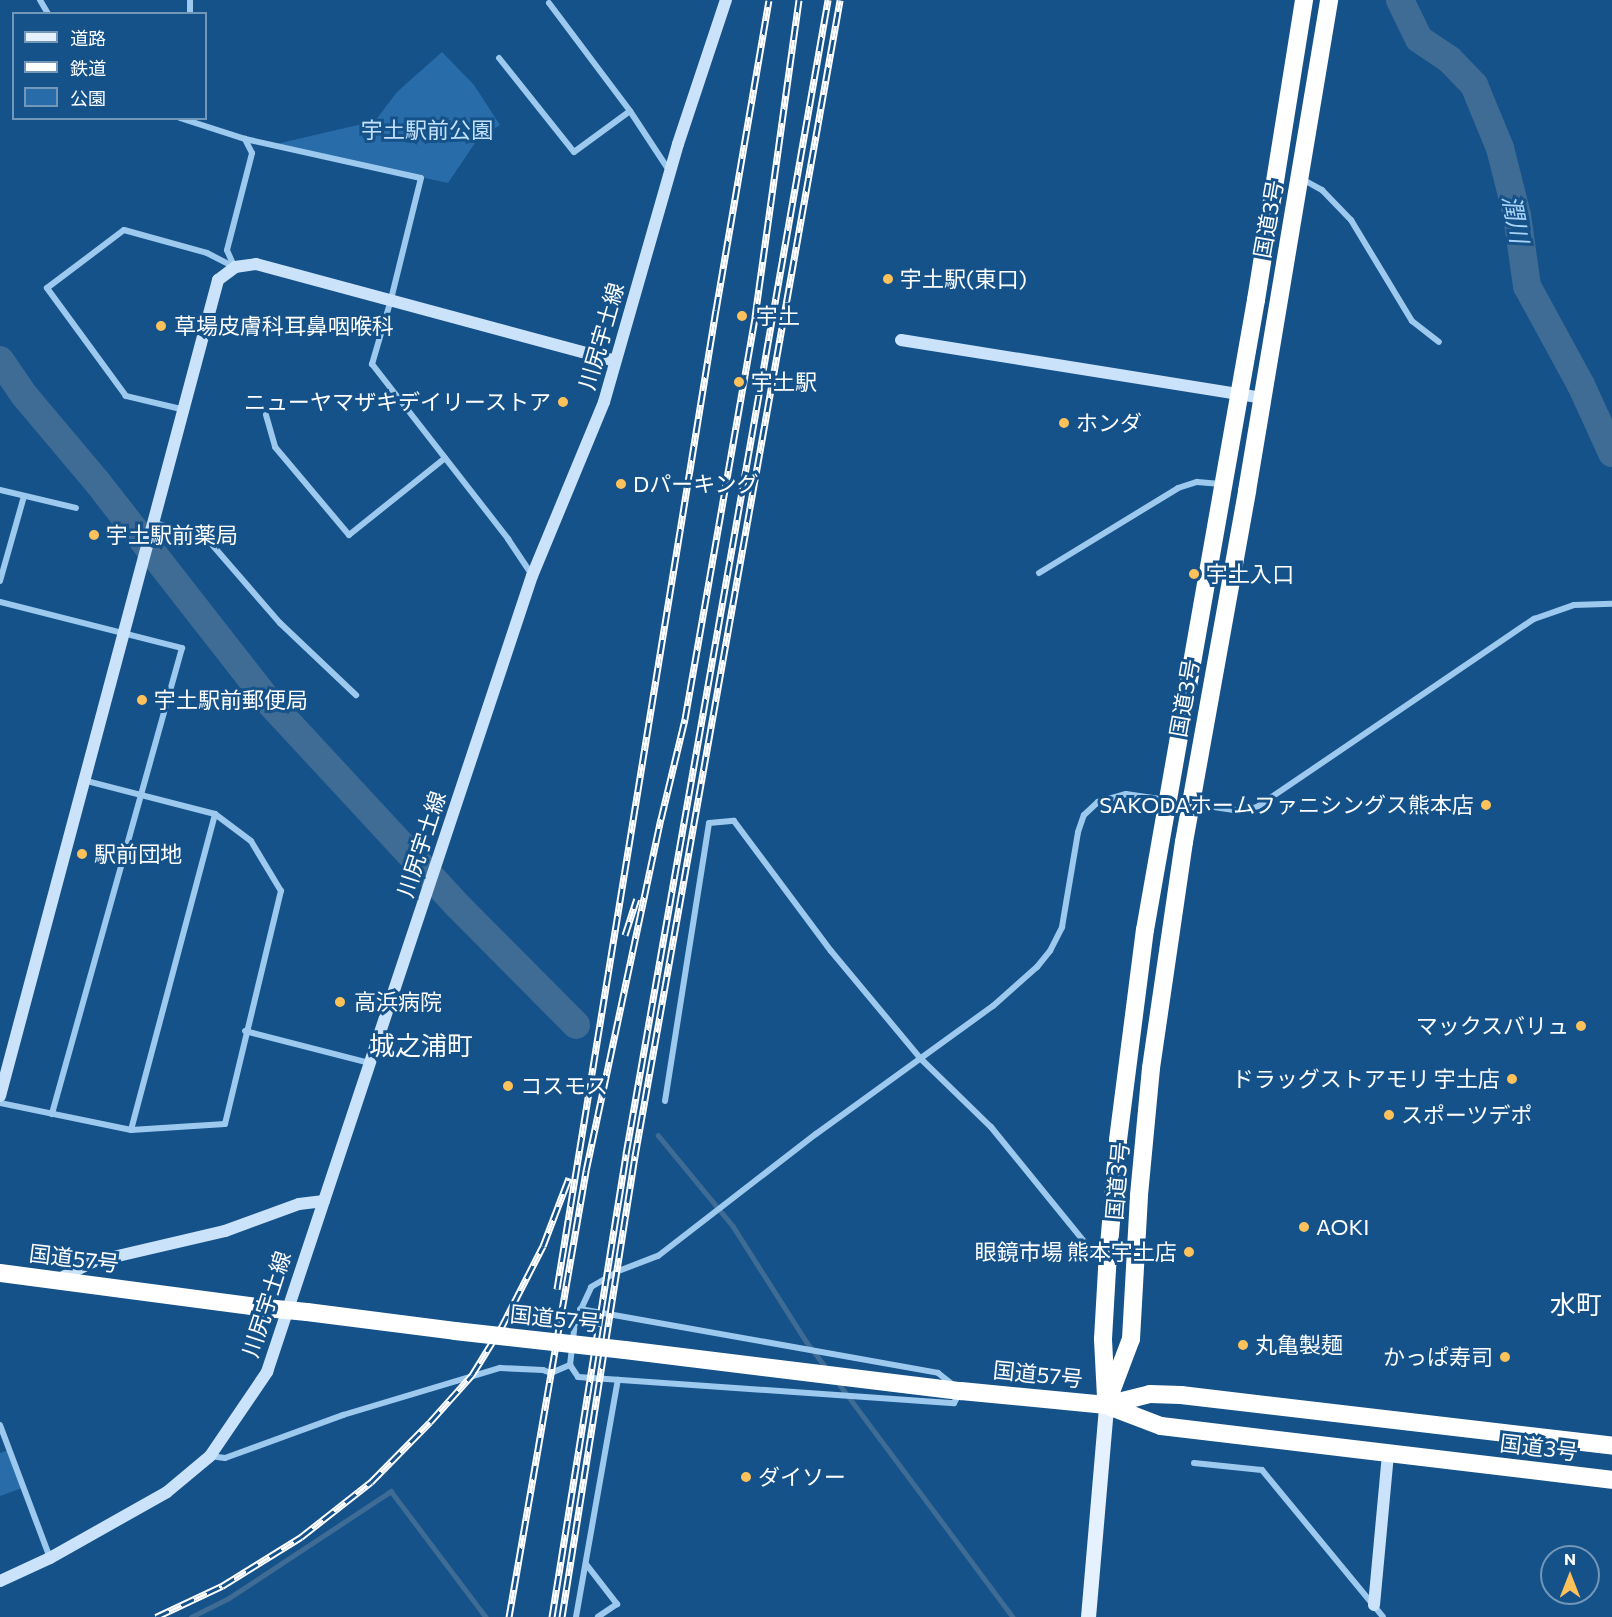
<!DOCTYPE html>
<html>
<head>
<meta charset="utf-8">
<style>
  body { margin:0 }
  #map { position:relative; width:1612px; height:1617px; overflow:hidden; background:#15528a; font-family:Commissioner,"Noto Sans JP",sans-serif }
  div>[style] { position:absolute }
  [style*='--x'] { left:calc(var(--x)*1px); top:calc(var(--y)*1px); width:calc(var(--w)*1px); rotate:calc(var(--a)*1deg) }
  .green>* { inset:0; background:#286ca9 }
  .stream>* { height:4.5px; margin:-2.25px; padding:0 2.25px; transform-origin:2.25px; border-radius:2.25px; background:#3f6c95 }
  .river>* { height:28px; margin:-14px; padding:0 14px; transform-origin:14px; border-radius:14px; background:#3f6c95 }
  .street>* { height:6px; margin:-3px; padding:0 3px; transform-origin:3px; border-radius:3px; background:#9dc9ef }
  .secondary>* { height:12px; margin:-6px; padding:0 6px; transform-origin:6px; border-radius:6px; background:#cbe3fa }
  .primary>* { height:15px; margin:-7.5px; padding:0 7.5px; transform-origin:7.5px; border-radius:7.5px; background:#e5f1ff }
  .highway>* { height:18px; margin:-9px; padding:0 9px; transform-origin:9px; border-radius:9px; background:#fff }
  .rail>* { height:7px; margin-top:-3.5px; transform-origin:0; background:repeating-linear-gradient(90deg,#15528a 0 14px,#fff 0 28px); box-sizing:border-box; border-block:2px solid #fff }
  .highway-bridge>* { height:18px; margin:-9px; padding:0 9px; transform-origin:9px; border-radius:9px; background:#fff }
  .dots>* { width:16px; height:16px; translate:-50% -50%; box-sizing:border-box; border:3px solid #15528a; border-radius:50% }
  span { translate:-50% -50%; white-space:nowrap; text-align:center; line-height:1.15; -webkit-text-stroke:6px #15528a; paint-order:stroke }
  .park-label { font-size:22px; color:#c4e1fb }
  .street-label { font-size:22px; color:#fff }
  .poi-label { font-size:22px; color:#fff }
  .left { translate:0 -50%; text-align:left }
  .right { translate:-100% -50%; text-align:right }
  .water-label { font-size:24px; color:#a9d3f6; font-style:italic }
  .quarter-label { font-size:26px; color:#fff }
  .legend { position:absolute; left:12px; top:12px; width:195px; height:108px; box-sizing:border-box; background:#15528a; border:2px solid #7397b9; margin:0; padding:8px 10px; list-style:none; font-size:18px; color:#fff }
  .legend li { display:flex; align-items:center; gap:12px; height:30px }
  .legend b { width:30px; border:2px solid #7397b9 }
  .north { position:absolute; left:1540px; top:1545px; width:60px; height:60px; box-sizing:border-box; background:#15528a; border:2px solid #7397b9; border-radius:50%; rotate:0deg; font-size:16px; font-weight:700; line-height:24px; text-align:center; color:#fff }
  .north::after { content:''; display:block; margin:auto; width:21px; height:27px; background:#ffc25b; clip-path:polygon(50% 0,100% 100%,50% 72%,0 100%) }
</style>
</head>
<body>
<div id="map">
  <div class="green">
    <i style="clip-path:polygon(442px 52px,474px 85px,500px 125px,477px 140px,448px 183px,272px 145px,375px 121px,397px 92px)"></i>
    <i style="clip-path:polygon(9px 1450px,22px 1488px,0 1496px,0 1453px)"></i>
  </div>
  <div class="stream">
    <i style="--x:658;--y:1135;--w:118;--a:50.5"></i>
    <i style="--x:733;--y:1226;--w:136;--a:57.6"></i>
    <i style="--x:806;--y:1341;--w:36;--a:53"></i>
    <i style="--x:837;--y:1381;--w:294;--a:53.3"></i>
    <i style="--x:191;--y:1617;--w:42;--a:-26.6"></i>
    <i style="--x:229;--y:1598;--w:194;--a:-33.4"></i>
    <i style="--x:391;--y:1491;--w:158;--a:53"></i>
  </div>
  <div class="river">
    <i style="--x:1400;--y:0;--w:43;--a:64"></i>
    <i style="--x:1419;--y:39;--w:37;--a:34"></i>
    <i style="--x:1450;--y:60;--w:35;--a:46"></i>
    <i style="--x:1474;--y:85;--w:68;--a:67.6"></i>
    <i style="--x:1500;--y:148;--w:69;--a:75.8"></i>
    <i style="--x:1517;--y:215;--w:72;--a:82"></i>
    <i style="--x:1527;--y:286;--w:113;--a:61.4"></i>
    <i style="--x:1581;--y:385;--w:75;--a:65.5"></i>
    <i style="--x:0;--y:360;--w:42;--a:55.6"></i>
    <i style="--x:24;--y:395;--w:115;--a:49.9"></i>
    <i style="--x:98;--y:483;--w:279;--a:52"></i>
    <i style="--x:270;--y:703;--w:275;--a:47.2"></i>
    <i style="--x:457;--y:905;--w:169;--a:45.2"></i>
  </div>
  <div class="street">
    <i style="--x:40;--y:0;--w:16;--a:60"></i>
    <i style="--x:549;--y:3;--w:135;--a:53.1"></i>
    <i style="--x:190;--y:14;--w:14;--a:-90"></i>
    <i style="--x:499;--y:58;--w:120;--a:51.4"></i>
    <i style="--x:574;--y:152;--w:69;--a:-36.2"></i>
    <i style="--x:630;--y:111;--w:73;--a:56.7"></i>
    <i style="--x:180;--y:118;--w:68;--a:17.9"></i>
    <i style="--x:245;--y:139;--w:180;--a:12.5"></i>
    <i style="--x:421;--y:178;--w:129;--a:103.9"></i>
    <i style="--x:390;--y:303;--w:64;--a:106.4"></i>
    <i style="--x:372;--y:364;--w:222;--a:52.1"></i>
    <i style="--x:508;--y:539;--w:43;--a:56.3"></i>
    <i style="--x:1302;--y:179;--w:23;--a:29"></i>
    <i style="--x:1322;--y:190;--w:42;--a:46"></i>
    <i style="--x:1351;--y:220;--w:118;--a:58.9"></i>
    <i style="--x:1412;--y:321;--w:34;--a:38"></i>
    <i style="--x:234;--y:266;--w:17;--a:-114"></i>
    <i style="--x:227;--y:250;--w:100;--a:-75.5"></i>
    <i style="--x:252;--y:153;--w:16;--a:-117"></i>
    <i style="--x:181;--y:409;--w:57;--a:-166.7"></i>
    <i style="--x:126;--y:396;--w:134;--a:-126.2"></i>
    <i style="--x:47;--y:288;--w:96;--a:-37"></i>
    <i style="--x:124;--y:230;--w:86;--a:15.5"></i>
    <i style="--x:207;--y:253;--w:31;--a:27"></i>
    <i style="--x:266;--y:415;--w:33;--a:74"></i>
    <i style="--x:275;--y:447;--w:115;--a:49.9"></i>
    <i style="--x:349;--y:535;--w:123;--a:-38.7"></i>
    <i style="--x:0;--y:490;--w:78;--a:13.3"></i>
    <i style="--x:153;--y:522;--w:58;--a:18.1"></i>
    <i style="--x:208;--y:540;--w:110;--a:49.1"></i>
    <i style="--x:280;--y:623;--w:105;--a:43.5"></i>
    <i style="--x:1039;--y:573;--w:163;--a:-31.4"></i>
    <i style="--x:1178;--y:488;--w:20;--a:-18"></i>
    <i style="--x:1197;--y:482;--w:24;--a:5"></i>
    <i style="--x:0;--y:581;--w:88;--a:-74.2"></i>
    <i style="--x:0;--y:602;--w:188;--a:14.2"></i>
    <i style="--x:182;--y:648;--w:484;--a:105.6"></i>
    <i style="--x:245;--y:1031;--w:129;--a:14.4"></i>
    <i style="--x:665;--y:1101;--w:281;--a:-81"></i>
    <i style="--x:709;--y:823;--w:25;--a:-5"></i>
    <i style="--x:734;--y:821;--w:162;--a:53.3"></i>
    <i style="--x:831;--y:951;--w:141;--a:50.2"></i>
    <i style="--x:921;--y:1059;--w:98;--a:44.2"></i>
    <i style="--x:991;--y:1127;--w:178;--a:50.9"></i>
    <i style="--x:0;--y:1103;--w:134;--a:11.6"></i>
    <i style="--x:131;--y:1130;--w:94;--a:-3.7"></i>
    <i style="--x:225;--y:1124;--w:240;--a:-76.5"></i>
    <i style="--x:281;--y:891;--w:58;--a:-121"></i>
    <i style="--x:251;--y:841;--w:45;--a:-143.1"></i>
    <i style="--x:215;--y:814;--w:136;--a:-165.6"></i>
    <i style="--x:131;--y:1130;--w:327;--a:-75.1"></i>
    <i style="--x:580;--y:1309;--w:364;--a:10.1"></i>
    <i style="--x:938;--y:1373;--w:18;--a:38"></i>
    <i style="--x:570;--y:1365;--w:14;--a:56"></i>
    <i style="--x:578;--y:1377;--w:377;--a:4"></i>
    <i style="--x:954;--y:1403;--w:10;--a:-61"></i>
    <i style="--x:0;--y:1425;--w:142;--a:69.4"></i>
    <i style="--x:210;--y:1456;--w:15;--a:8"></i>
    <i style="--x:225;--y:1458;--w:126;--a:-20"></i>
    <i style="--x:343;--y:1415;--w:164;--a:-16.7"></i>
    <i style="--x:500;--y:1368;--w:43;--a:2.7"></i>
    <i style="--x:543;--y:1370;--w:9;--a:21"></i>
    <i style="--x:551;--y:1373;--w:21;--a:-23"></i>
    <i style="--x:570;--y:1365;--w:43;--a:-83.4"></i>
    <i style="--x:575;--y:1322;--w:38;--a:-65"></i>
    <i style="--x:591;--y:1287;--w:34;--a:-30"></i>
    <i style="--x:621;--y:1270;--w:40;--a:-21"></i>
    <i style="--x:658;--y:1256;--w:200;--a:-37.7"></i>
    <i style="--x:816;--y:1134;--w:218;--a:-35.9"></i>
    <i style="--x:993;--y:1006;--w:59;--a:-41.6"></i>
    <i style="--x:1037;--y:967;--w:21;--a:-51"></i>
    <i style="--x:1050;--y:951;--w:27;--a:-63"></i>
    <i style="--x:1062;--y:927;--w:96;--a:-80.4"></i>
    <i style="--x:1078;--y:832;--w:18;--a:-71"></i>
    <i style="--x:1084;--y:815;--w:19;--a:-43"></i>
    <i style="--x:1098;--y:802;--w:29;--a:-16"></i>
    <i style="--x:1126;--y:794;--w:116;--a:8.4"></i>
    <i style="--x:1241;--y:811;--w:16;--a:-14"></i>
    <i style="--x:1257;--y:807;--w:335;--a:-34.2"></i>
    <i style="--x:1534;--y:619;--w:42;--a:-19.3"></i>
    <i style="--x:1574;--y:605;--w:38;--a:-2"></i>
    <i style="--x:1194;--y:1463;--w:68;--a:5.9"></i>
    <i style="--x:1262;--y:1470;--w:190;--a:50.5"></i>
    <i style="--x:586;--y:1564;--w:51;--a:52.2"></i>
    <i style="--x:617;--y:1604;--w:23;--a:146"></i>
    <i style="--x:576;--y:1617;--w:241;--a:-80"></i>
  </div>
  <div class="secondary">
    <i style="--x:901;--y:340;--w:366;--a:9.1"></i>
    <i style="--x:0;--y:1096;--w:845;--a:-75.04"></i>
    <i style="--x:218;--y:280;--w:21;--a:-37"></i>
    <i style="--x:235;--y:267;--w:21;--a:-8"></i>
    <i style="--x:256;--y:264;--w:372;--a:15.1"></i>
    <i style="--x:59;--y:1279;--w:37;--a:-27"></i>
    <i style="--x:92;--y:1262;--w:137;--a:-13.1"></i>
    <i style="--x:225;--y:1231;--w:79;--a:-20"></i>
    <i style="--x:299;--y:1204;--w:25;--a:-7"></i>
    <i style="--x:0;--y:1581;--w:55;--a:-24.7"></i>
    <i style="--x:50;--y:1558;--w:134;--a:-29.4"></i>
    <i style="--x:167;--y:1492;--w:56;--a:-39.9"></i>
    <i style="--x:210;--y:1456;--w:102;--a:-55.8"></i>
    <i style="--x:267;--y:1372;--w:839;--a:-71.59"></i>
    <i style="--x:532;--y:576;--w:188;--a:-67.5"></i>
    <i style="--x:604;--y:402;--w:268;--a:-74"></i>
    <i style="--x:678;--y:144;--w:152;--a:-71.6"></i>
    <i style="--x:1374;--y:1605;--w:153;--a:-84.7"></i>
  </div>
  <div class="primary">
    <i style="--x:1088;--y:1617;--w:213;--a:-85.1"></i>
  </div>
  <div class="highway">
    <i style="--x:0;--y:1273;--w:268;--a:7.5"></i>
    <i style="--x:307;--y:1312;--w:149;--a:7.3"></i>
    <i style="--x:625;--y:1350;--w:338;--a:7"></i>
    <i style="--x:961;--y:1391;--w:146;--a:5.5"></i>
    <i style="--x:1106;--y:1405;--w:59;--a:20.9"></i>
    <i style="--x:1161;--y:1426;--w:454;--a:6.8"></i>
    <i style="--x:1106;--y:1397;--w:58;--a:-93"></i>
    <i style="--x:1103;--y:1339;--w:70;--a:-86.7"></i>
    <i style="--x:1107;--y:1269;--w:129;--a:-85.1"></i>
    <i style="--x:1118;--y:1140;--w:212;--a:-82.7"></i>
    <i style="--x:1145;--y:930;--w:640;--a:-80.01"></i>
    <i style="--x:1256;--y:300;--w:304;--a:-80.9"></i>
    <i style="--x:1106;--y:1405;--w:71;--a:-69.3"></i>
    <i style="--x:1131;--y:1339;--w:144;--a:-86.8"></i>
    <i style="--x:1139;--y:1195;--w:128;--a:-84.6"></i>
    <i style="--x:1151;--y:1068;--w:228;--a:-81.7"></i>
    <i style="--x:1184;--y:842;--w:357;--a:-79.8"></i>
    <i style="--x:1247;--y:491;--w:498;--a:-80.5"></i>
    <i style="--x:1106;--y:1405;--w:45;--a:-14"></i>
    <i style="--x:1150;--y:1394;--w:31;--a:2"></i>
    <i style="--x:1181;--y:1395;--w:434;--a:6.7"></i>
  </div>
  <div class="rail">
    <i style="--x:625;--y:935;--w:38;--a:-72"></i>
    <i style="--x:557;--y:1289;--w:992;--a:-80.78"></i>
    <i style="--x:716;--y:310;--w:314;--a:-80.3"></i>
    <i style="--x:156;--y:1617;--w:73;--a:-25.2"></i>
    <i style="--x:222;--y:1586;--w:93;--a:-31.8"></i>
    <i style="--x:301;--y:1537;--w:89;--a:-38.2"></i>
    <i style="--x:371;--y:1482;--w:84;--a:-45.5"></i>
    <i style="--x:430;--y:1422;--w:63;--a:-48.2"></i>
    <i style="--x:472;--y:1375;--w:55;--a:-58.3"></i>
    <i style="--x:501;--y:1328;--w:92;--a:-62.9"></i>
    <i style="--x:543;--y:1246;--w:73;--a:-69.1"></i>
    <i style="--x:509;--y:1617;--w:453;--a:-80.2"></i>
    <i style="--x:586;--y:1171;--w:360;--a:-78"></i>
    <i style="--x:661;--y:819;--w:103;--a:-76.5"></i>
    <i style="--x:685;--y:719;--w:408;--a:-80.1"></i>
    <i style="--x:755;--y:317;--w:320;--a:-82.1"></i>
    <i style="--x:552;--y:1617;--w:469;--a:-80.9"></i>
    <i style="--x:626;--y:1154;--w:1172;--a:-80.07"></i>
    <i style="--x:562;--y:1617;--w:467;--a:-81"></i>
    <i style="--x:635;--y:1156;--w:1174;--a:-79.94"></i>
  </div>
  <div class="highway-bridge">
    <i style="--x:266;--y:1308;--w:41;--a:5.6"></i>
    <i style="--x:455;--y:1331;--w:171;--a:6.4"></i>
  </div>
  <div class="dots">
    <i style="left:888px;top:279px;background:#ffc25b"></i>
    <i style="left:742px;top:316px;background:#ffc25b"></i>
    <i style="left:161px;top:326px;background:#ffc25b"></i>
    <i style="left:739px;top:382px;background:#ffc25b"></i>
    <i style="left:563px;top:402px;background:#ffc25b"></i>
    <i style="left:1064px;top:423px;background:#ffc25b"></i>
    <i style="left:621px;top:484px;background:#ffc25b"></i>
    <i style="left:94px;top:535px;background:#ffc25b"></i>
    <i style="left:1194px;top:574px;background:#ffc25b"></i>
    <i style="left:142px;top:700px;background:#ffc25b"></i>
    <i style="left:1486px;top:805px;background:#ffc25b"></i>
    <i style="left:82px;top:854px;background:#ffc25b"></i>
    <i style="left:340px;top:1002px;background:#ffc25b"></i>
    <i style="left:1581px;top:1026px;background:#ffc25b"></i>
    <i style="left:1512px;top:1079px;background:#ffc25b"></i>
    <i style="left:508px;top:1086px;background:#ffc25b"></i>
    <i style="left:1389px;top:1115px;background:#ffc25b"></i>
    <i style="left:1304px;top:1227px;background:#ffc25b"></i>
    <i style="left:1189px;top:1252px;background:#ffc25b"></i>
    <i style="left:1243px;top:1345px;background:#ffc25b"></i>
    <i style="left:1505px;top:1357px;background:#ffc25b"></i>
    <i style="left:746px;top:1477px;background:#ffc25b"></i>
  </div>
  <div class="park-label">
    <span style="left:427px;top:130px">宇土駅前公園</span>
  </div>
  <div class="street-label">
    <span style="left:1268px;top:219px;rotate:-80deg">国道3号</span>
    <span style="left:601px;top:336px;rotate:-74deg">川尻宇土線</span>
    <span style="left:1184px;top:698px;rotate:-80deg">国道3号</span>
    <span style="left:421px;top:844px;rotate:-72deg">川尻宇土線</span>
    <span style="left:1117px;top:1181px;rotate:-85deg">国道3号</span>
    <span style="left:74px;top:1258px;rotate:7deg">国道57号</span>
    <span style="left:266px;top:1304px;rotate:-72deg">川尻宇土線</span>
    <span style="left:555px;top:1318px;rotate:6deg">国道57号</span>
    <span style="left:1038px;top:1374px;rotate:6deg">国道57号</span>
    <span style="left:1539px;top:1447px;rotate:7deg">国道3号</span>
  </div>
  <div class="poi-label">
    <span class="left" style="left:900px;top:279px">宇土駅(東口)</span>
    <span class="left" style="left:756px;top:316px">宇土</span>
    <span class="left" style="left:174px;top:326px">草場皮膚科耳鼻咽喉科</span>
    <span class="left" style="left:751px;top:382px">宇土駅</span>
    <span class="right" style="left:551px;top:402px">ニューヤマザキデイリーストア</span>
    <span class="left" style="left:1076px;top:423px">ホンダ</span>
    <span class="left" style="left:633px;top:484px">Dパーキング</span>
    <span class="left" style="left:106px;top:535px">宇土駅前薬局</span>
    <span class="left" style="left:1206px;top:574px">宇土入口</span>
    <span class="left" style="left:154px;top:700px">宇土駅前郵便局</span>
    <span class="right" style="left:1474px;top:805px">SAKODAホームファニシングス熊本店</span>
    <span class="left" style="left:94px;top:854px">駅前団地</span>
    <span class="left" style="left:354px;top:1002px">高浜病院</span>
    <span class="right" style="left:1569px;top:1026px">マックスバリュ</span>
    <span class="right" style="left:1500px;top:1079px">ドラッグストアモリ 宇土店</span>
    <span class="left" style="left:520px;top:1086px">コスモス</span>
    <span class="left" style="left:1401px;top:1115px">スポーツデポ</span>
    <span class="left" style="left:1316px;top:1227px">AOKI</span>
    <span class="right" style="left:1177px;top:1252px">眼鏡市場 熊本宇土店</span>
    <span class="left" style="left:1255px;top:1345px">丸亀製麺</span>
    <span class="right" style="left:1493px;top:1357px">かっぱ寿司</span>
    <span class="left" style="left:758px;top:1477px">ダイソー</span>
  </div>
  <div class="water-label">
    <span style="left:1516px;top:219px;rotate:79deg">潤川</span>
  </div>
  <div class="quarter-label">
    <span style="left:421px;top:1045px">城之浦町</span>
    <span style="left:1576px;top:1304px">水町</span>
  </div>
  <ul class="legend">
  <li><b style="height:8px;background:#e5f1ff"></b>道路</li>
  <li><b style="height:8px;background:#fff"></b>鉄道</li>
  <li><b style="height:16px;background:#286ca9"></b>公園</li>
  </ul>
  <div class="north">N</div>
</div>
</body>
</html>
